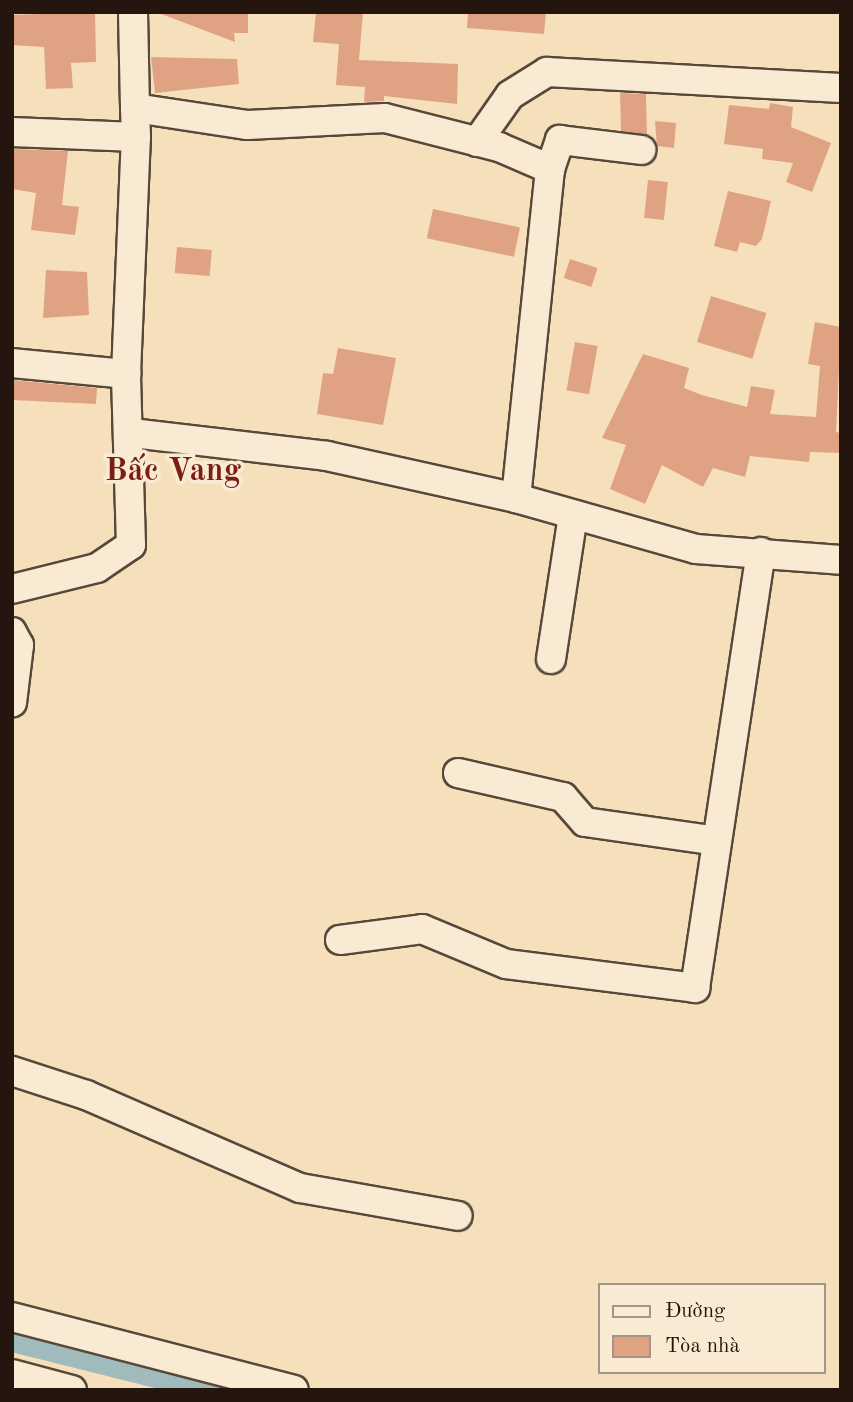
<!DOCTYPE html>
<html>
<head>
<meta charset="utf-8">
<style>
  body { margin:0 }
  #map { position:relative; width:853px; height:1402px; overflow:hidden; background:#f6e0bc; font-family:"Old Standard TT",serif }
  div>[style] { position:absolute }
  [style*='--x'] { left:calc(var(--x)*1px); top:calc(var(--y)*1px); width:calc(var(--w)*1px); rotate:calc(var(--a)*1deg) }
  .canal>* { height:26px; margin:-13px; padding:0 13px; transform-origin:13px; border-radius:13px; background:#a1babb }
  .building>* { inset:0; background:#dfa384; transform-origin:0 0 }
  .roads { filter:drop-shadow(2px 0 #58483a) drop-shadow(-2px 0 #58483a) drop-shadow(0 2px #58483a) drop-shadow(0 -2px #58483a) }
  .minor>* { height:28px; margin:-14px; padding:0 14px; transform-origin:14px; border-radius:14px; background:#f9ebd3 }
  span { translate:-50% -50%; white-space:nowrap; text-align:center; line-height:1.15; -webkit-text-stroke:7px #f9ebd3; paint-order:stroke }
  .quarter-label { font-size:32px; color:#7a1f14; font-weight:700 }
  .frame { position:absolute; inset:0; border:14px solid #24150e; pointer-events:none }
  .legend { position:absolute; left:598px; top:1283px; width:228px; height:91px; box-sizing:border-box; background:#f9ebd3; border:2px solid #a49584; margin:0; padding:9px 12px; list-style:none; font-size:21px; color:#24150e }
  .legend li { display:flex; align-items:center; gap:14px; height:35px }
  .legend b { width:35px; border:2px solid #a49584 }
</style>
</head>
<body>
<div id="map">
  <div class="canal">
    <i style="--x:12;--y:1339;--w:210;--a:14"></i>
  </div>
  <div class="building">
    <i style="clip-path:polygon(95px 12px,96px 62px,71px 63px,73px 88px,46px 89px,44px 47px,12px 45px,12px 15px)"></i>
    <i style="clip-path:polygon(156px 12px,248px 12px,248px 33px,234px 33px,235px 42px)"></i>
    <i style="clip-path:polygon(316px 12px,363px 12px,359px 60px,458px 64px,457px 104px,384px 96px,384px 101px,364px 102px,365px 87px,336px 85px,339px 44px,313px 42px)"></i>
    <i style="clip-path:polygon(468px 12px,546px 12px,544px 34px,467px 28px)"></i>
    <i style="clip-path:polygon(151px 57px,237px 59px,239px 84px,155px 93px)"></i>
    <i style="clip-path:polygon(620px 93px,646px 94px,647px 135px,621px 131px)"></i>
    <i style="clip-path:polygon(770px 103px,793px 107px,791px 127px,831px 143px,812px 192px,786px 182px,793px 163px,762px 159px,763px 149px,724px 144px,729px 105px,769px 109px)"></i>
    <i style="clip-path:polygon(655px 121px,676px 123px,674px 148px,657px 146px)"></i>
    <i style="clip-path:polygon(14px 149px,68px 151px,62px 205px,79px 207px,75px 235px,31px 230px,36px 193px,12px 189px)"></i>
    <i style="left:648px;top:180px;width:20px;height:38px;rotate:6deg"></i>
    <i style="clip-path:polygon(728px 191px,771px 201px,762px 239px,756px 246px,740px 242px,737px 252px,714px 246px)"></i>
    <i style="left:433px;top:209px;width:89px;height:30px;rotate:12deg"></i>
    <i style="left:177px;top:247px;width:35px;height:26px;rotate:5deg"></i>
    <i style="left:570px;top:259px;width:29px;height:20px;rotate:18deg"></i>
    <i style="clip-path:polygon(46px 270px,87px 272px,89px 315px,43px 318px)"></i>
    <i style="left:711px;top:296px;width:58px;height:48px;rotate:17deg"></i>
    <i style="clip-path:polygon(815px 322px,841px 327px,836px 432px,841px 433px,841px 453px,810px 452px,809px 462px,750px 456px,745px 477px,713px 468px,703px 487px,662px 465px,645px 504px,610px 489px,626px 445px,602px 438px,643px 354px,689px 368px,684px 388px,702px 395px,747px 407px,751px 386px,775px 390px,770px 414px,816px 417px,820px 366px,808px 364px)"></i>
    <i style="left:575px;top:342px;width:23px;height:49px;rotate:10deg"></i>
    <i style="clip-path:polygon(338px 348px,396px 358px,383px 425px,317px 414px,323px 373px,333px 374px)"></i>
    <i style="clip-path:polygon(12px 380px,97px 388px,96px 404px,12px 400px)"></i>
  </div>
  <div class="roads">
    <div class="minor">
      <i style="--x:133;--y:12;--w:96;--a:88.8"></i>
      <i style="--x:12;--y:132;--w:124;--a:2.3"></i>
      <i style="--x:136;--y:137;--w:29;--a:-92"></i>
      <i style="--x:135;--y:108;--w:114;--a:8.6"></i>
      <i style="--x:248;--y:125;--w:137;--a:-2.9"></i>
      <i style="--x:385;--y:118;--w:118;--a:14.3"></i>
      <i style="--x:499;--y:147;--w:56;--a:23.3"></i>
      <i style="--x:550;--y:169;--w:331;--a:95.9"></i>
      <i style="--x:477;--y:142;--w:57;--a:-54.9"></i>
      <i style="--x:510;--y:95;--w:44;--a:-31.9"></i>
      <i style="--x:547;--y:72;--w:294;--a:3.1"></i>
      <i style="--x:550;--y:169;--w:31;--a:-71"></i>
      <i style="--x:560;--y:140;--w:82;--a:7"></i>
      <i style="--x:12;--y:363;--w:115;--a:5.5"></i>
      <i style="--x:132;--y:433;--w:196;--a:6.7"></i>
      <i style="--x:327;--y:456;--w:194;--a:12.5"></i>
      <i style="--x:516;--y:498;--w:187;--a:15.8"></i>
      <i style="--x:696;--y:549;--w:145;--a:4.3"></i>
      <i style="--x:12;--y:589;--w:88;--a:-13.9"></i>
      <i style="--x:97;--y:568;--w:41;--a:-34.1"></i>
      <i style="--x:131;--y:545;--w:171;--a:-91.7"></i>
      <i style="--x:126;--y:374;--w:237;--a:-87.6"></i>
      <i style="--x:12;--y:632;--w:15;--a:62"></i>
      <i style="--x:19;--y:645;--w:58;--a:96.9"></i>
      <i style="--x:551;--y:659;--w:146;--a:-81.3"></i>
      <i style="--x:458;--y:773;--w:108;--a:12.9"></i>
      <i style="--x:563;--y:797;--w:33;--a:49"></i>
      <i style="--x:585;--y:822;--w:133;--a:8.2"></i>
      <i style="--x:340;--y:940;--w:83;--a:-7.6"></i>
      <i style="--x:422;--y:929;--w:91;--a:22.6"></i>
      <i style="--x:506;--y:964;--w:191;--a:7.2"></i>
      <i style="--x:695;--y:988;--w:441;--a:-81.4"></i>
      <i style="--x:12;--y:1071;--w:78;--a:18"></i>
      <i style="--x:86;--y:1095;--w:233;--a:23.5"></i>
      <i style="--x:300;--y:1188;--w:160;--a:10"></i>
      <i style="--x:12;--y:1317;--w:291;--a:14.5"></i>
      <i style="--x:12;--y:1374;--w:62;--a:14.9"></i>
    </div>
  </div>
  <div class="quarter-label">
    <span style="left:173px;top:472px">Bấc Vang</span>
  </div>
  <div class="frame"></div>
  <ul class="legend">
  <li><b style="height:9px;background:#f9ebd3"></b>Đường</li>
  <li><b style="height:19px;background:#dfa384"></b>Tòa nhà</li>
  </ul>
</div>
</body>
</html>
